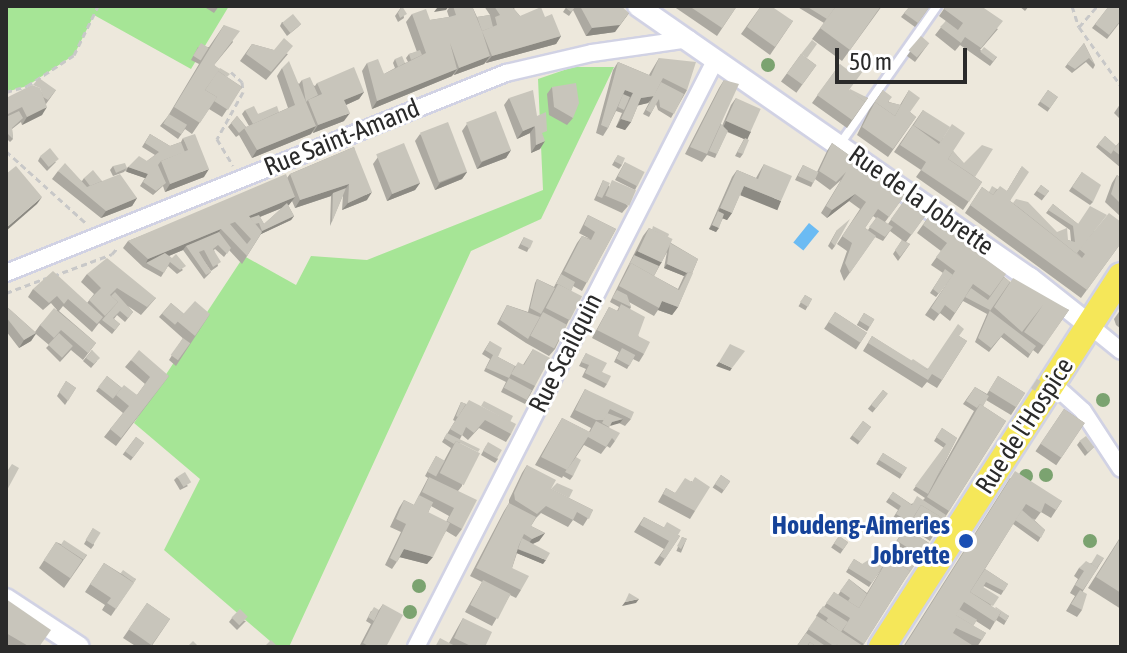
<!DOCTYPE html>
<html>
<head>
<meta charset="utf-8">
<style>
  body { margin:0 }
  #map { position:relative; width:1127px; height:653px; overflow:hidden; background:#ede8dc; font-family:"Asap Condensed",sans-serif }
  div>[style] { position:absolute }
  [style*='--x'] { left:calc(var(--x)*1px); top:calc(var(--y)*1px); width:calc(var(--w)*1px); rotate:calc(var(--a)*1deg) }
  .green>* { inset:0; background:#a6e596 }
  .water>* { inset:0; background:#6bbbf3; transform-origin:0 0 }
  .path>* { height:3px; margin-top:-1.5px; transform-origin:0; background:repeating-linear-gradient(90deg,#c8c8c8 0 6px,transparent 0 10px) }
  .roads { filter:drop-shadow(2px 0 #d1d2e4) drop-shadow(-2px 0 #d1d2e4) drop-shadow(0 2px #d1d2e4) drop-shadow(0 -2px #d1d2e4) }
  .service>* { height:8px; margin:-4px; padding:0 4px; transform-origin:4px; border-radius:4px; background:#fff }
  .minor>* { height:16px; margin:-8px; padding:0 8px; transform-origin:8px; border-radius:8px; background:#fff }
  .tertiary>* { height:20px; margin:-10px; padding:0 10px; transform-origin:10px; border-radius:10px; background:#fff }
  .primary>* { height:26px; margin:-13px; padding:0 13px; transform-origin:13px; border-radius:13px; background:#f5e759 }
  .trees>* { width:14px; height:14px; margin:-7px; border-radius:50%; background:#7ba370 }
  .wall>* { inset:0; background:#aca9a1; transform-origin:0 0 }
  .shaded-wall>* { inset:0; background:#8c8a83; transform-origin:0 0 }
  .building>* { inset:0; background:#c8c5bb; transform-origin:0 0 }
  .dots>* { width:22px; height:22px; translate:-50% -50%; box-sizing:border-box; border:4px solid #fff; border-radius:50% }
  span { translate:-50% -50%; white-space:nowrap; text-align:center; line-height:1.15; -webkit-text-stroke:6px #fff; paint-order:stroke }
  .street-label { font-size:26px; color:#2a2a2a }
  .transit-label { font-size:26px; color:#164399; font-weight:700 }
  .right { translate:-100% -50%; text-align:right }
  .frame { position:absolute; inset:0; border:8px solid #2a2a2a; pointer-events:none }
  .scale { position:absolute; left:835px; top:48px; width:132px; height:36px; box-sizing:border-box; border:4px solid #2a2a2a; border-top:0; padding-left:10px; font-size:24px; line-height:28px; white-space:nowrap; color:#2a2a2a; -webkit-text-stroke:6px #fff; paint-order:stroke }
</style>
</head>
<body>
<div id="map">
  <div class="green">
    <i style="clip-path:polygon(6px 6px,229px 6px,191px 69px,94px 15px,74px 55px,27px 86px,6px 92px)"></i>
    <i style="clip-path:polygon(573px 67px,614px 67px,541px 219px,471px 251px,289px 647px,277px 647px,164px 550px,200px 479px,134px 423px,244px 256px,296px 285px,311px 256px,367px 260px,543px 190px,538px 79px)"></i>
  </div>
  <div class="water">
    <i style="left:809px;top:223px;width:13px;height:25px;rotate:39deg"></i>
  </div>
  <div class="path">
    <i style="--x:1072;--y:6;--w:22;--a:72"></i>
    <i style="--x:1079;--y:27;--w:72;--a:54.6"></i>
    <i style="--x:1079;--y:27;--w:28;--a:-49"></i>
    <i style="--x:231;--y:72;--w:15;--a:42"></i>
    <i style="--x:242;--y:82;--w:10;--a:84"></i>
    <i style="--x:243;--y:92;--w:54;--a:119"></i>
    <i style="--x:217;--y:139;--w:31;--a:59"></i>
    <i style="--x:6;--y:92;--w:22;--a:-16"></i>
    <i style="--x:27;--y:86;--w:56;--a:-33.4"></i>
    <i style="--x:74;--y:55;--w:55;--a:-63.9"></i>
    <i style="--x:6;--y:151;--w:108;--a:42"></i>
    <i style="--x:53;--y:276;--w:63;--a:-20.4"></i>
    <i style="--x:112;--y:254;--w:9;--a:-49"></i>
    <i style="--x:6;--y:293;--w:43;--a:-20.6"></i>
  </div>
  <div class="roads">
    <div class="service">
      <i style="--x:840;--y:144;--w:169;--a:-54.9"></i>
    </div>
    <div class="minor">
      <i style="--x:6;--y:273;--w:539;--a:-21.8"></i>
      <i style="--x:506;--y:73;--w:88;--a:-13.1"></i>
      <i style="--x:592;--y:53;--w:98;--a:-8.2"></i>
      <i style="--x:1089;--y:325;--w:41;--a:39.1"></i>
      <i style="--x:1053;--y:384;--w:40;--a:42"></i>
      <i style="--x:1083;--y:411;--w:69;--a:56.8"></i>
      <i style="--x:416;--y:647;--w:660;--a:-62.97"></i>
    </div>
    <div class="tertiary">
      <i style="--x:638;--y:6;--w:477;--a:34.8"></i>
      <i style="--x:1030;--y:278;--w:75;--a:38.5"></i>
      <i style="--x:6;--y:599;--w:87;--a:33.3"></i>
    </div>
    <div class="primary">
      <i style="--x:882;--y:647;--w:441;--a:-57.2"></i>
    </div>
  </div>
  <div class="trees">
    <i style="left:768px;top:65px"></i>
    <i style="left:1103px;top:400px"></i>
    <i style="left:1046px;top:475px"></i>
    <i style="left:1026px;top:476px"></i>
    <i style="left:1090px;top:541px"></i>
    <i style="left:419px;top:586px"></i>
    <i style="left:410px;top:612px"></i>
  </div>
  <div class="wall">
    <i style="clip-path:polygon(203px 6px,219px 6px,214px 13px)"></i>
    <i style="clip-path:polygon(402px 6px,404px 18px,398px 22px,395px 16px)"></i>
    <i style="clip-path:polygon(450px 6px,472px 6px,477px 17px,490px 15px,484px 6px,516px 6px,514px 9px,520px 16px,545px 17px,561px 36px,556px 44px,486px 63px,486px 62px,484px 64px,454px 75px,453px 74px,452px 76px,372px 109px,362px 71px,367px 63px,384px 74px,395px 68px,393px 63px,395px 59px,405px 63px,408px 62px,406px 58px,409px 54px,417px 52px,406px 22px,412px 14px,430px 20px,449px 17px,447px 11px)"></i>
    <i style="clip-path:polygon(567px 6px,621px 6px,615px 32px,586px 36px,573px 10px,569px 16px,563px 12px)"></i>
    <i style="clip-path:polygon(673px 6px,737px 6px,717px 36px)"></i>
    <i style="clip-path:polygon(761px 6px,793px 21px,770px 55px,741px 34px)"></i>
    <i style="clip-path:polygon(796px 6px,882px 6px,842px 61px,812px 39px,824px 23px)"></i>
    <i style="clip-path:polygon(910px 6px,930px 6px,915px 27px,901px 17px)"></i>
    <i style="clip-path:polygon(946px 6px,998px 29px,980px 50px,997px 57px,990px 66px,960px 45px,955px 51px,935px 35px,946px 21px,939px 16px)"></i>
    <i style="clip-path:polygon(1019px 6px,1029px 6px,1025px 11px)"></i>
    <i style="clip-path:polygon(1109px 6px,1121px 21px,1107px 39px,1092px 28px)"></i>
    <i style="clip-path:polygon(282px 22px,301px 24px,298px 27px,287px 36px,280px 26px)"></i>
    <i style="clip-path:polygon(224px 25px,233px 42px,214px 65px,227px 77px,242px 87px,222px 117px,209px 109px,192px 134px,185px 129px,178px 139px,160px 126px,168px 116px,199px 64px,191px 60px,198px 47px,209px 47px)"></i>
    <i style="clip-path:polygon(929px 43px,915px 62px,907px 56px,910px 52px)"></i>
    <i style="clip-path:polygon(1084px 43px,1095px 65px,1093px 69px,1086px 62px,1072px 73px,1065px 67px)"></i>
    <i style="clip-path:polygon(252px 44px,288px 54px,266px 80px,240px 61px)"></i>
    <i style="left:801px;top:54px;width:19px;height:34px;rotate:36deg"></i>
    <i style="clip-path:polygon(659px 58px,687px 90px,671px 118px,658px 110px,656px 104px,649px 117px,643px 114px,650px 101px,648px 103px,638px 105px,631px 122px,625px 130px,616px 127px,622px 113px,616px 111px,608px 128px,603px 136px,596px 133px,613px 70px,618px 62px,649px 75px)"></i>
    <i style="clip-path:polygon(840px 64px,849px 91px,868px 98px,847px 128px,812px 103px)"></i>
    <i style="clip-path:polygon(282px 68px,299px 84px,302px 80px,315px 86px,317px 83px,364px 92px,359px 99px,346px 105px,344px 121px,313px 133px,312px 131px,311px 134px,252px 158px,239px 135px,236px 137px,228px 127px,237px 116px,246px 127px,249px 126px,242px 114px,245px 110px,258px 114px,279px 112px,288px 108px,277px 76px)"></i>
    <i style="clip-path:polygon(724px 80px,721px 124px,722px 126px,731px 105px,736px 98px,751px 132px,746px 139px,743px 154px,740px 158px,735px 156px,744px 139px,727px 132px,715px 158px,707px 155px,702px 162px,685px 154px,719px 88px)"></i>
    <i style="clip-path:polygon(552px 87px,573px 118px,567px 125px,549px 115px,547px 94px)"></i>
    <i style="clip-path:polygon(56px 90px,46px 104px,42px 115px,22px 125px,21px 122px,12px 129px,13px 139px,10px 142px,6px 138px,6px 98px)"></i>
    <i style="clip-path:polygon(883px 90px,889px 102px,900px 105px,909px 90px,910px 112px,916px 117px,888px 157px,857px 135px,869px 110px)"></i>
    <i style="left:1048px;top:90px;width:12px;height:18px;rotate:35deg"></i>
    <i style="clip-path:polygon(509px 98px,543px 136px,540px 149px,531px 153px,530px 133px,517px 139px,504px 105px)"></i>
    <i style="clip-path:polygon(1121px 103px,1121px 120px,1114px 113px)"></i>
    <i style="clip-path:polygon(923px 110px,953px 151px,975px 177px,982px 182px,963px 210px,916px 177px,921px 170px,894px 152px)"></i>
    <i style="clip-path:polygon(467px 124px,511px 150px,506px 158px,477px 169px,462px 131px)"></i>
    <i style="clip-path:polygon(150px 134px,170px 146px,181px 142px,183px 138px,204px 177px,165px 192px,163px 186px,153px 195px,140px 186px,145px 178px,125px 171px,128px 167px,147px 161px,155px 155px,142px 147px)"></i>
    <i style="clip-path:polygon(420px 134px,467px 172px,462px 179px,435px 190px,415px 141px)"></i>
    <i style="clip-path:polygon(1105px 136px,1116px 146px,1121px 140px,1121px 168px,1096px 147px)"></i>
    <i style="clip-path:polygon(evenodd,832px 143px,905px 195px,885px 222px,888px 224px,904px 201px,925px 216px,906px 242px,910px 244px,898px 261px,893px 254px,902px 240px,890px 231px,883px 241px,875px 237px,844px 281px,840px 271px,847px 251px,837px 244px,860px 209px,849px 201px,827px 218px,821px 213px,841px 180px,830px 190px,815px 179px,811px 187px,795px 180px,803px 165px,817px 172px,827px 151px,832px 143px,873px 216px,876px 218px,868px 230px,865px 228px,873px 216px)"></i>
    <i style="clip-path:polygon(evenodd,354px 147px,367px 200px,342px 210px,343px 195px,330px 226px,331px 196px,295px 208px,292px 201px,288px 205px,294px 216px,291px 220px,261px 234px,242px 264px,229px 250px,224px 257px,215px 249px,214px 250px,218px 266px,211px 271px,200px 255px,211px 272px,204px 279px,183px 250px,169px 256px,183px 270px,177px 274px,168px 266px,161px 277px,143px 267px,123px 248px,128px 241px,287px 178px,290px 174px,354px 147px,282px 208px,264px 224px,260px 217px,282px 208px)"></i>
    <i style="clip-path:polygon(618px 155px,622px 165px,619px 169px,612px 165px)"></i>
    <i style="clip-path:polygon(40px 157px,56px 162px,47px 171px,38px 161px)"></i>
    <i style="clip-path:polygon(378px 157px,420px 183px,415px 190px,387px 201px,373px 164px)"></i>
    <i style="clip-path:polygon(625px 162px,637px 186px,635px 190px,615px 180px)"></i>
    <i style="clip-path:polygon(764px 164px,776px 209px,740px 194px,732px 213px,727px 220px,723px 218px,716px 232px,709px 229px,732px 177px,737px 170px,756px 178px)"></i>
    <i style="clip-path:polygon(113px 166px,127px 168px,124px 172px,113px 176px,110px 170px)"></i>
    <i style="clip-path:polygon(1022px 166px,1010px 201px,1068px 240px,1071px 241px,1070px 230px,1046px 213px,1053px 204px,1078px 224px,1121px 243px,1081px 298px,965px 213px,982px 187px,989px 192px,997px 189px,1007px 191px)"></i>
    <i style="clip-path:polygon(58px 171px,82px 181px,84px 178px,102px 181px,137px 198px,132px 206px,101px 218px,52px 179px)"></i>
    <i style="clip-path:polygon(1082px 172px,1093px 202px,1090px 205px,1069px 191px)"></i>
    <i style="clip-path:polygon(1117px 175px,1121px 178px,1121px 217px,1105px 202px,1112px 183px)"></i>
    <i style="clip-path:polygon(603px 180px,628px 206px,622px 213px,594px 200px)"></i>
    <i style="left:1041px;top:185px;width:10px;height:12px;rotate:37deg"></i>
    <i style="clip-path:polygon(932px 212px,965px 244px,1010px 282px,1069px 310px,1038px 354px,1033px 350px,1028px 358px,1001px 337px,989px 352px,975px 342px,987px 314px,963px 301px,950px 321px,940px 313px,934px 321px,925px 315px,950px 279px,936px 297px,930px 293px,943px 273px,931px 265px,941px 251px,917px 233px)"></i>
    <i style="clip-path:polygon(588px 215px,616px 229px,582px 291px,573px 286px,571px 291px,569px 320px,555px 349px,549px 356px,526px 343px,497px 324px,507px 305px,528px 312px,535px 283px,537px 279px,554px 287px,577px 243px,582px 236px,590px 239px,579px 233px)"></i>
    <i style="clip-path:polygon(evenodd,649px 228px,668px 237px,671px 243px,698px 259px,678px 307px,672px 315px,658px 310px,654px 316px,629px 302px,631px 307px,630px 309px,644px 354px,639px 362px,633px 359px,627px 369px,614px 362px,619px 352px,592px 338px,609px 307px,617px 311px,619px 307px,610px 302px,643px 236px,649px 228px,667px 252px,664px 268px,684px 276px,678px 289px,654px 276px,667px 252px)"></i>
    <i style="clip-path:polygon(837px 230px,835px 246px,832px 250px,828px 246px)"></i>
    <i style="clip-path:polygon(524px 237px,529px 248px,527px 252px,518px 248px)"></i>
    <i style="clip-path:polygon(87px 274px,156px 298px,141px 315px,128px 306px,133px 312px,125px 322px,117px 315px,114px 319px,120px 324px,112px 334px,99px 323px,92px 332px,63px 306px,59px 311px,96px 343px,83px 360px,71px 350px,60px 362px,46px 348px,49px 345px,36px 334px,31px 341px,19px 348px,6px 331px,6px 306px,35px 332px,40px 325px,57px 310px,51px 303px,43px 310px,28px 297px,33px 289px,87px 303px,94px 294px,81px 282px)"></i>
    <i style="left:805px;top:295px;width:8px;height:13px;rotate:30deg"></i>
    <i style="clip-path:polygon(171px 303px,184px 314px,210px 314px,176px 366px,169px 360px,183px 338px,186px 341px,159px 317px)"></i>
    <i style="clip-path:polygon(1121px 309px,1121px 329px,1116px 325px,1114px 319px)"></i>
    <i style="left:835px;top:312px;width:38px;height:20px;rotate:33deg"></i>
    <i style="left:864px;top:313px;width:12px;height:14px;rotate:31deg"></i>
    <i style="clip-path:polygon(872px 336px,911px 361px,928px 369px,959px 336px,967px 341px,937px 388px,927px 382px,922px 388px,863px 351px)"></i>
    <i style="clip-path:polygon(490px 341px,498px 357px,515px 366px,523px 365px,533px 349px,535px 386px,525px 404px,501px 392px,506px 382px,484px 371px,490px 359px,482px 354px)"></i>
    <i style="clip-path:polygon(92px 350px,97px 361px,91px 368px,83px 361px)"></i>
    <i style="clip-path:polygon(586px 353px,602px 372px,607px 384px,604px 388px,582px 377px,586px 369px,579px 366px)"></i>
    <i style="clip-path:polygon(131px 360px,169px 376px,116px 446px,104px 437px,123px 413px,96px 391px,107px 376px,122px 388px,137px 395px,145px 384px,125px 367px)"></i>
    <i style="clip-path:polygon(998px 376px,1025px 393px,1011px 415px,986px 400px,983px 406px,1006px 421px,930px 541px,919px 534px,918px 536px,929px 543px,905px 579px,862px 647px,796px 647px,817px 617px,816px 616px,820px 610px,824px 607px,834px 592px,838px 595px,849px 579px,867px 593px,882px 568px,869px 587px,846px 572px,854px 559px,862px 564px,895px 561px,900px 553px,892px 548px,906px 526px,893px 518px,898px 510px,886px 502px,893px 492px,911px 504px,923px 500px,925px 498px,913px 490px,944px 448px,934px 441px,942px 428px,957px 438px,938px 475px,974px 411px,963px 404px,975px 387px,987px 394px)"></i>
    <i style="clip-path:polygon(66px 381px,76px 388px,65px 405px,57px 396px)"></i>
    <i style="clip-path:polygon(585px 389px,631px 419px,625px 426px,619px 423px,610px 425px,609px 427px,615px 441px,610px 448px,607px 446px,601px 454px,584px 445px,576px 457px,573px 476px,570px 480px,563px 476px,562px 478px,535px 465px,562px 418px,589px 432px,591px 428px,570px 417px)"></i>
    <i style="left:883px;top:390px;width:6px;height:24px;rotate:39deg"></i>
    <i style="clip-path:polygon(evenodd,461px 402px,510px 422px,511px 434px,506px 442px,479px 428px,468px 440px,462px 435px,460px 439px,462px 486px,458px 491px,462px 529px,456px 537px,446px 531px,427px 564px,400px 557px,392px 569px,385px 565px,401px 532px,390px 527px,399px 508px,404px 500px,414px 505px,428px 478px,425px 476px,436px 456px,444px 461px,451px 448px,442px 442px,455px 421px,453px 420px,461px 402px,431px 506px,449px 516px,446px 522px,428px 513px,431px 506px)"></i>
    <i style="left:1064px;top:409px;width:25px;height:51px;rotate:34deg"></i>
    <i style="left:863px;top:421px;width:10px;height:22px;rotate:37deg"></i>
    <i style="left:136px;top:437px;width:10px;height:22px;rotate:37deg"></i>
    <i style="clip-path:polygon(1080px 441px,1094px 447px,1085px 456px,1077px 445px)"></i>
    <i style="clip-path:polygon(486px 446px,498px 459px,495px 463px,481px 455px)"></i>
    <i style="left:883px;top:453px;width:28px;height:13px;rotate:32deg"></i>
    <i style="clip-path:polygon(527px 465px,551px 489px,593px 510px,583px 526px,573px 520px,568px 527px,541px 513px,536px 518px,531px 526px,545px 533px,539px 541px,533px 544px,543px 564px,517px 553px,512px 568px,521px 590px,516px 598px,510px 595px,492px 626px,465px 612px,482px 582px,470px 576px,504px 511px,509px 503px,509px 500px,522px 473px)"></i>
    <i style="left:721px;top:475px;width:11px;height:15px;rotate:34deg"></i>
    <i style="clip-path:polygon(177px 477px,188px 486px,180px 490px,174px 480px)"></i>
    <i style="clip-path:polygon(1010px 478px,1062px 501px,1051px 518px,1041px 512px,1035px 520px,1032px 518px,1045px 530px,1038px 542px,1013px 524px,985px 569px,1008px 584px,1001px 595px,984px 586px,983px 587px,992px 607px,1009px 616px,1004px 625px,996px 620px,990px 630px,976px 621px,973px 626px,986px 633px,977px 647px,971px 645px,903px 647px)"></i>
    <i style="clip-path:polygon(692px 481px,695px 511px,690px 519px,658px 502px,666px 488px,675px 493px)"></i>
    <i style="clip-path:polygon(644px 517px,680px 536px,660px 566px,654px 563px,664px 549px,634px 532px)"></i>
    <i style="clip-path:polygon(93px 528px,94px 545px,91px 549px,84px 544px)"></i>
    <i style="left:839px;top:536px;width:11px;height:14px;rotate:34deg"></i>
    <i style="clip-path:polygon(1121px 536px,1121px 609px,1088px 588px)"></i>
    <i style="left:682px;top:537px;width:5px;height:15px;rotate:22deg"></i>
    <i style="clip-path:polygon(56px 542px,87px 555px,64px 588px,39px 568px)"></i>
    <i style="clip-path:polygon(1104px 558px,1083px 591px,1082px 610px,1077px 617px,1066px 611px,1075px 596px,1070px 593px,1078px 579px,1074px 576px,1079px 568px)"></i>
    <i style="clip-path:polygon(104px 563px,120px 573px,136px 579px,111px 616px,102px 610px,105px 605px,85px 592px)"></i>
    <i style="clip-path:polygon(6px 599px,39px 647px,12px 647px,6px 644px)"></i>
    <i style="clip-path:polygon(147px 603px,170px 619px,151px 647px,137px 647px,123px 638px)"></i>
    <i style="clip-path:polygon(383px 604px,386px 647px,359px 647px,371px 624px,366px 621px,371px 611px,379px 610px)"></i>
    <i style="clip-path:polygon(232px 618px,246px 621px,237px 630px,229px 622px)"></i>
    <i style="clip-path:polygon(463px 618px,485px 647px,434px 647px,449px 643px)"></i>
  </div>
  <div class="shaded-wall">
    <i style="clip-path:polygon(449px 6px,446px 10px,434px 12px,437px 8px)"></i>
    <i style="clip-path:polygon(629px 13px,615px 32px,586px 36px,592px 28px)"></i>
    <i style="clip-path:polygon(561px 36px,556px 44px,486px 63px,492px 56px)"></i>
    <i style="clip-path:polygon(490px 56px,484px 64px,454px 75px,459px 68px)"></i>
    <i style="clip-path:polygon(457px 69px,452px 76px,372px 109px,377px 101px)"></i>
    <i style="clip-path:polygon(625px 90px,633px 93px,628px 101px,622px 94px)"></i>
    <i style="clip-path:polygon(364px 92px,359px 99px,339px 108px,344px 100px)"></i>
    <i style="clip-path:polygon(654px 96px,648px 103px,636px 106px,641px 98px)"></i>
    <i style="clip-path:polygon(47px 107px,42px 115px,22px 125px,27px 117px)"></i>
    <i style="clip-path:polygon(350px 113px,344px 121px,313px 133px,318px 125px)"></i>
    <i style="clip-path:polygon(621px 119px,631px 122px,625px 130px,616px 127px)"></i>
    <i style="left:726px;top:121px;width:27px;height:9px;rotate:24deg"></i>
    <i style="clip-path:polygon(316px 126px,311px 134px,252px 158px,257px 150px)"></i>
    <i style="clip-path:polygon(535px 126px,530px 133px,517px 139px,523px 131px)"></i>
    <i style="clip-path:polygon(545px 141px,540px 149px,531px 153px,536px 145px)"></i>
    <i style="clip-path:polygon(511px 150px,506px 158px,477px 169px,482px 162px)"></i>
    <i style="left:128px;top:167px;width:21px;height:5px;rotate:19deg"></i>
    <i style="clip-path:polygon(209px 169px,204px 177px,165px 192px,170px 184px)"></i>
    <i style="clip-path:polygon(467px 172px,462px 179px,435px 190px,440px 183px)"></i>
    <i style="clip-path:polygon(420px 183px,415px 190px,387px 201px,392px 194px)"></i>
    <i style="clip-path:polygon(349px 184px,343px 192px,333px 193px,331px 196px,295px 208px,300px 200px)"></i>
    <i style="left:744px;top:186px;width:40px;height:10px;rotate:22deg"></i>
    <i style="clip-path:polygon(372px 192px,367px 200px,342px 210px,348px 203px)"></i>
    <i style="clip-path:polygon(855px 194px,849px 201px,827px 218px,832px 210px)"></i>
    <i style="clip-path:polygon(42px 197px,37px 204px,6px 231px,6px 228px)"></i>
    <i style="clip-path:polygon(295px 197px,289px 205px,247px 222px,249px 216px)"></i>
    <i style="clip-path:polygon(137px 198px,132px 206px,101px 218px,106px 211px)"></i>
    <i style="clip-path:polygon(720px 208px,732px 213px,727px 220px,716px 216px)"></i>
    <i style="clip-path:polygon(294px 216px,291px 220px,259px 235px,262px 231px)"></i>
    <i style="clip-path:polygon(712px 225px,719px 228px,716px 232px,709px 229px)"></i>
    <i style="clip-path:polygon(221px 229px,216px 236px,186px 246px,183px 250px,149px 264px,146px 263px,148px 259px)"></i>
    <i style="clip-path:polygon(637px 251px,662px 262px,656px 270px,632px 259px)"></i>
    <i style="clip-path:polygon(667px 264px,687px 273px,684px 276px,664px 268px)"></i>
    <i style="clip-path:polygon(662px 301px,678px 307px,672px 315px,658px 310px)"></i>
    <i style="clip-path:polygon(36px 333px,31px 341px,19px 348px,24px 340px)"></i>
    <i style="clip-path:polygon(719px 362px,732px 368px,730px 371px,716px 366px)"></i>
    <i style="clip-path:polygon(623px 419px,620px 423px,610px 426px,612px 422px)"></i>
    <i style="clip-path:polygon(545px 533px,539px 541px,527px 546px,532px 539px)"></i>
    <i style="clip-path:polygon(404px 549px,433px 557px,427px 564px,399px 557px)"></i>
    <i style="clip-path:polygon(517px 549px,546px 560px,543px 564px,514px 552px)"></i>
    <i style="clip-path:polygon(639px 599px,636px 603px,622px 606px,625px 602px)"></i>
  </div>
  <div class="building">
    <i style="clip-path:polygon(402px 6px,407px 14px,400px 18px,398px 13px)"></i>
    <i style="clip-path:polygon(453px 6px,472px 6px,482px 31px,497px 25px,495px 17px,500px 15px,494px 6px,516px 6px,513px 8px,520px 16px,541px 7px,545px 17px,552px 14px,561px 36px,492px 56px,482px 31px,490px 56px,459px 68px,450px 43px,457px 69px,377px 101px,367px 63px,378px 59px,384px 74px,426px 53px,412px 14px,426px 9px,430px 20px,449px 17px,456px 15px)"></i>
    <i style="clip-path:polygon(567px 6px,576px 6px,571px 12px,566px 8px)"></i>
    <i style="clip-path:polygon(580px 6px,621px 6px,629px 13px,620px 25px,592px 28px)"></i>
    <i style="clip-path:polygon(689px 6px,737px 6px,722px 28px)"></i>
    <i style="clip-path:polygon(761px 6px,771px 6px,793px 21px,775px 47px,747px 27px)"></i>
    <i style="clip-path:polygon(806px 6px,836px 6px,827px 19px)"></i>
    <i style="clip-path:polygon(836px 6px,881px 6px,850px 50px,820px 28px)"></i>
    <i style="clip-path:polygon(910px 6px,930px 6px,918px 23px,904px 13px)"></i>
    <i style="clip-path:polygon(946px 6px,981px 6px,1003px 21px,981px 48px,965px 37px,961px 43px,940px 27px,946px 21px,958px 30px,963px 23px,944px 9px)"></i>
    <i style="clip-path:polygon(1109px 6px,1121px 6px,1121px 20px,1109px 35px,1095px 24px)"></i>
    <i style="left:293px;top:14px;width:13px;height:14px;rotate:51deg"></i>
    <i style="clip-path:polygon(490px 15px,493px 27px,482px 31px,477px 17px)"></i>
    <i style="clip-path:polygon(224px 25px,240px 31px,214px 65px,220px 69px,205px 90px,217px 97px,200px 123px,174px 107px)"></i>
    <i style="left:921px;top:36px;width:11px;height:19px;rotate:41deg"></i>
    <i style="clip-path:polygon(284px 38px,293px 46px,271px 72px,246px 54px,252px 44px,274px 50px)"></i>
    <i style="clip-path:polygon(812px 40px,817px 44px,807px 58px,801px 54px)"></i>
    <i style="left:201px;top:43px;width:9px;height:15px;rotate:32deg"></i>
    <i style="clip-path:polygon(1084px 43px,1095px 65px,1089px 58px,1075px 69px,1067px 64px)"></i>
    <i style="left:984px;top:47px;width:16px;height:6px;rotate:38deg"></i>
    <i style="clip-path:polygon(420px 50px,422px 55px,411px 60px,409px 54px)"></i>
    <i style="left:801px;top:54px;width:19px;height:24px;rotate:36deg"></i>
    <i style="clip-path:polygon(402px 56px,405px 63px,398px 67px,395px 59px)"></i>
    <i style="clip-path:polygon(659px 58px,696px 62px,687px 90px,663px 78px,654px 96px,641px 98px,631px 122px,621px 119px,633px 93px,625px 90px,608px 128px,601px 125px,618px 62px,651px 76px)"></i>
    <i style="clip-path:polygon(289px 61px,316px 126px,257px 150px,244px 128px,295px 105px,282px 68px)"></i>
    <i style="clip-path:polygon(859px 62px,866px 67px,849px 90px,865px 102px,852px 120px,817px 95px,840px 64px,848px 70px)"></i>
    <i style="clip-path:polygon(354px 67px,364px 92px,344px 100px,350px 113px,318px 125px,308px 100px,322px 94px,317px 83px)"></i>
    <i style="clip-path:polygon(220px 68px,230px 74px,227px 77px,218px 71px)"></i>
    <i style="clip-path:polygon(218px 71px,242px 87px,228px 110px,214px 101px,217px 97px,205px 90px)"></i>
    <i style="clip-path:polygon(310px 77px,318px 95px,308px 100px,306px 102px,302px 80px)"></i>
    <i style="clip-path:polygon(39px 78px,56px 90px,48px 100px,43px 97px,40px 88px,33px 85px)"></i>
    <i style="clip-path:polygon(724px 80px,739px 84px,707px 154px,690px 147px)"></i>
    <i style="clip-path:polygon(661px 82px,684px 94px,674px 114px,660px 107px,659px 99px,651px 113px,646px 110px)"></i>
    <i style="clip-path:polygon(576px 83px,579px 103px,573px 118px,554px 107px,552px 87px)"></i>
    <i style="clip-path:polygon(32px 85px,40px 88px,47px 107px,27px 117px,22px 107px,6px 115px,6px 98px)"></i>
    <i style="clip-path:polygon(850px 89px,868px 98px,865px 102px,849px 91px)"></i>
    <i style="clip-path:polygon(533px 90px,537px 116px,546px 112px,547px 131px,542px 133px,545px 141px,536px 145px,535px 126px,523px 131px,509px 98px)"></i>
    <i style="clip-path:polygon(883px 90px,892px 97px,888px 102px,901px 105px,895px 116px,875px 102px,872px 106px)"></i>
    <i style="clip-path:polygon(909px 90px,920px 98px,910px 112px,916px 117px,893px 149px,862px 127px,875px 102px,895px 116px)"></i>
    <i style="left:1048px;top:90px;width:12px;height:14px;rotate:35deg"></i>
    <i style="clip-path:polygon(623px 94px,630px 97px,624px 110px,618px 107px)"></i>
    <i style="left:736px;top:98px;width:27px;height:25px;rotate:24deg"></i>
    <i style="clip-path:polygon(254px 106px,258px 114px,277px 106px,279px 112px,253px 124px,245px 110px)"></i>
    <i style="left:923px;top:110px;width:32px;height:18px;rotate:32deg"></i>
    <i style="clip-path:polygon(19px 111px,23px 118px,12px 128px,13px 139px,6px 132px,6px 117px)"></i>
    <i style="left:496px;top:111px;width:42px;height:32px;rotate:69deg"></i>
    <i style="left:169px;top:114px;width:21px;height:11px;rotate:31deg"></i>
    <i style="clip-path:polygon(237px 116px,246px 127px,239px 133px,231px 123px)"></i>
    <i style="left:448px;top:122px;width:53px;height:30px;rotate:69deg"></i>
    <i style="clip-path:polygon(721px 124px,728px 131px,717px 154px,709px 151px)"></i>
    <i style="clip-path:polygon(952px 124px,965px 133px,948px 159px,982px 182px,969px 202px,921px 170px,926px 162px,900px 145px,913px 125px,939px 144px)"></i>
    <i style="clip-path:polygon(150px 134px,170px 146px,181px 142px,185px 152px,161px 161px,158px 165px,166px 183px,156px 191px,143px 182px,148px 174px,128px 167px,139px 156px,147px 161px,159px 152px,145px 143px)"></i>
    <i style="clip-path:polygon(195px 134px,209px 169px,170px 184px,161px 161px,188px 150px,183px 138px)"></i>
    <i style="clip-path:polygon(1105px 136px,1116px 146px,1111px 154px,1098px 144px)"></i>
    <i style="clip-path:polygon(745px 138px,749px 140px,743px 154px,737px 152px)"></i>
    <i style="clip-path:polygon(1121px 140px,1121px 156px,1113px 150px)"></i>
    <i style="left:404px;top:143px;width:43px;height:30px;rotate:68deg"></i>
    <i style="clip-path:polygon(832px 143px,905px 195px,889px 217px,878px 209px,865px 228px,876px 236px,850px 273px,845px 263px,852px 243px,842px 236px,866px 202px,855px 194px,832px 210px,826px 206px,846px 172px,836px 182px,819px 171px)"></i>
    <i style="clip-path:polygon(982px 145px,993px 149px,975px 177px,948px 159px,953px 151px,964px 163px)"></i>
    <i style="clip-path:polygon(354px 147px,372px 192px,348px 203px,349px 184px,300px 200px,290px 174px)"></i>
    <i style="left:50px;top:148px;width:14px;height:13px;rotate:51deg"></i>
    <i style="clip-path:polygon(618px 155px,625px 158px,622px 165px,614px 161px)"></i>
    <i style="left:625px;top:162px;width:22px;height:16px;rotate:27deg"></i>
    <i style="clip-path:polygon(65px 163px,87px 187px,120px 174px,137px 198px,106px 211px,58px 171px)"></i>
    <i style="clip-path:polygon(125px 163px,127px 168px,116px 173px,113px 166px)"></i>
    <i style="clip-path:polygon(764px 164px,792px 176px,781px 201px,744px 186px,732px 213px,720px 208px,737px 170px,758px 179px)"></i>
    <i style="left:803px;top:165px;width:17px;height:12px;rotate:25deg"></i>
    <i style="clip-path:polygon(16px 166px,42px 197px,6px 228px,6px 174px)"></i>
    <i style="clip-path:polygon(1022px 166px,1029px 172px,1010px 201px,1082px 258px,1085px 254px,1079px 249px,1109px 213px,1121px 222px,1121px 243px,1087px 290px,970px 205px,982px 187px,993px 195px,1000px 186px,1007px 191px)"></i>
    <i style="clip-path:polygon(93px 170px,102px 181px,90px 186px,84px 178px)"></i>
    <i style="clip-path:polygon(1082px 172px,1101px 185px,1093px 202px,1072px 187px)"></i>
    <i style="clip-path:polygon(evenodd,286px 174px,295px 197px,249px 216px,262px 232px,247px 256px,221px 229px,148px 259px,128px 241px,286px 174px,235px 222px,251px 239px,247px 244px,230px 224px,235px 222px)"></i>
    <i style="clip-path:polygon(1117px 175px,1121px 178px,1121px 204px,1111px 194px)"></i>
    <i style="clip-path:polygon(603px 180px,610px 183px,602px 198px,597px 196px)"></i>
    <i style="left:612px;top:180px;width:26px;height:17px;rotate:23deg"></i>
    <i style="clip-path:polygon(1041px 185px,1049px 191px,1045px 196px,1037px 191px)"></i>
    <i style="clip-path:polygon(992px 186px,997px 189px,993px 195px,989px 192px)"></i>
    <i style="clip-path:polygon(346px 188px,332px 222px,333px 193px)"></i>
    <i style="clip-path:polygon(1016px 199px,1028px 202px,1057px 232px,1067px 228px,1068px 240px,1075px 242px,1073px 226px,1048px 210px,1053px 204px,1078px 224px,1090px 206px,1107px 215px,1077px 253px,1082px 258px,1013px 203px)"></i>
    <i style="left:904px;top:201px;width:26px;height:23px;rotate:36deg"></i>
    <i style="clip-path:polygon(287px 203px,294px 216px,262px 231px,259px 223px,255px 224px,250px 218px,259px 215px,264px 224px)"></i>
    <i style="clip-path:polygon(718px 211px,724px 214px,719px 228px,712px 225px)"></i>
    <i style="clip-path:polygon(932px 212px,968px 238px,965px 244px,1006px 274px,990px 296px,973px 284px,955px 313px,945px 305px,939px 314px,931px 308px,955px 271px,936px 257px,947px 243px,923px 225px)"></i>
    <i style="clip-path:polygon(588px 215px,616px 229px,587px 283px,564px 271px,582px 236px,591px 240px,595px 232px,584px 225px)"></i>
    <i style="clip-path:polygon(877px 217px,893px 227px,885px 237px,869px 227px)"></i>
    <i style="clip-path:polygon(850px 219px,835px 246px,831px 242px,837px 230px)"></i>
    <i style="clip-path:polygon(653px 226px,669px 234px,668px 237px,652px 230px)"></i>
    <i style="left:649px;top:228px;width:26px;height:26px;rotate:25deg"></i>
    <i style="clip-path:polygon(219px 232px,231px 248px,227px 254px,218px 245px,213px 249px,221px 262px,213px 267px,204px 250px,199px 252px,211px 272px,206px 275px,186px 246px)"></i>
    <i style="left:524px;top:237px;width:10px;height:8px;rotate:24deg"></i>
    <i style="clip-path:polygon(902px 240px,910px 244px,900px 257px,895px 250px)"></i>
    <i style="clip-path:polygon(670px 243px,698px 259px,692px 273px,688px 272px,687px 273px,667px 264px)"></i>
    <i style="clip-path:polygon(165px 253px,172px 258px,176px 254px,186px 266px,180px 270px,170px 262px,164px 273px,146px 263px)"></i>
    <i style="clip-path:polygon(634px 255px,659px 266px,654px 276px,631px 263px,628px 267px)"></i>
    <i style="clip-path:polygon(107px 258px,156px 298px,147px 307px,117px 288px,110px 295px,118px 302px,105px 316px,89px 300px,101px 288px,87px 274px)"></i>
    <i style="clip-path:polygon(631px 263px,679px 290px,688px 272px,693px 273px,678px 307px,662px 301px,659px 308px,619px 286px)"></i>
    <i style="clip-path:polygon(945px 269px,953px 275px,939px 294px,933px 289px)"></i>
    <i style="clip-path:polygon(53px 271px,103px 317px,97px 324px,68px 299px,64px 304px,57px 296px,49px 303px,33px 289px)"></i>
    <i style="clip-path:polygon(561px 274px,575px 282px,571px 291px,558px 284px,556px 284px)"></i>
    <i style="clip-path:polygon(1004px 277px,1010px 282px,990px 311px,1036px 346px,1030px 354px,1004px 333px,991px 348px,978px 338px,990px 310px,965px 297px,971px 288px,988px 300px)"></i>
    <i style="clip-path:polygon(1013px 278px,1069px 310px,1044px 346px,1024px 332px,1043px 305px,1022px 332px,994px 307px)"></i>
    <i style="clip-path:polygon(537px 279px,555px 288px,541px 314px,530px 308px)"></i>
    <i style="left:558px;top:284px;width:27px;height:27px;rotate:27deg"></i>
    <i style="clip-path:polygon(617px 290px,627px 295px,631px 307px,612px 298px)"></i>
    <i style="clip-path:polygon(115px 292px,133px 312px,128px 318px,120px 311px,113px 318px,120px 324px,115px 330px,102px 320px,118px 302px,111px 296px)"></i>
    <i style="clip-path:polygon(805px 295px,812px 299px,808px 307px,800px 302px)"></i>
    <i style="clip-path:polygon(195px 301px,210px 314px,195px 336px,177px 321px)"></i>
    <i style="left:171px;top:303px;width:17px;height:14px;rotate:40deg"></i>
    <i style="clip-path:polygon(621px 304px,645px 317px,638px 336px,650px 342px,644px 354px,597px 330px,609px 307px,618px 311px)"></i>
    <i style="clip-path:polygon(507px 305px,540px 317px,528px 339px,500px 320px)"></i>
    <i style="clip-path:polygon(6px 306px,36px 333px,24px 340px,6px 317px)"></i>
    <i style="clip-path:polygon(54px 308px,96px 343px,88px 353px,61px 330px,54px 338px,40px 325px)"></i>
    <i style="left:543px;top:312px;width:27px;height:27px;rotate:28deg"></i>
    <i style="left:835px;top:312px;width:38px;height:12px;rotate:33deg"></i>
    <i style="left:864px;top:313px;width:12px;height:9px;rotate:31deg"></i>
    <i style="clip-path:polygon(958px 324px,964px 329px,959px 336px,967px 341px,942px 380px,932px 374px,928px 380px,868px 343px,872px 336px,927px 370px)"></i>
    <i style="left:59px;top:333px;width:19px;height:16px;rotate:43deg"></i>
    <i style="left:183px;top:338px;width:9px;height:21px;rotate:36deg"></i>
    <i style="clip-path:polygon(490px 341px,502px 348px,498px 357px,515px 366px,509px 378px,486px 368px,493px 355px,485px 350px)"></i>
    <i style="clip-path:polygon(730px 344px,745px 351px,732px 368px,719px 362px)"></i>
    <i style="left:622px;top:348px;width:15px;height:12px;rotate:28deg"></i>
    <i style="clip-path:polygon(533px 349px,550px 358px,535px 386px,511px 374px,518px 362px,524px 365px)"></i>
    <i style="clip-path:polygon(92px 350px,100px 358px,94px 364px,86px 358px)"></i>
    <i style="clip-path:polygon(139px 350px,169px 376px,121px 438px,110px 429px,129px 406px,116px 395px,124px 385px,137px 395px,150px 377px,131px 360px)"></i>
    <i style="clip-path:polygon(586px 353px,607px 363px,602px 372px,611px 376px,607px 384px,585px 373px,589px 365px,581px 362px)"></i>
    <i style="clip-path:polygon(913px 359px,928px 369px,927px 370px,911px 361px)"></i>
    <i style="left:107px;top:376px;width:19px;height:14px;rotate:39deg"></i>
    <i style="left:998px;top:376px;width:32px;height:17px;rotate:32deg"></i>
    <i style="left:509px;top:378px;width:26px;height:11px;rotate:28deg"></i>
    <i style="clip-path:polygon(1037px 379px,1041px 381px,1035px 391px,1031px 388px)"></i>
    <i style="clip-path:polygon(66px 381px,76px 388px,68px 401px,59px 392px)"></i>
    <i style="clip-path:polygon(975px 387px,989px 396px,983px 406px,980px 404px,977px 408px,966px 401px)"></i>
    <i style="clip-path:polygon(585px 389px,634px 412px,631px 419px,610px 409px,604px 420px,596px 420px,575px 410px)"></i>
    <i style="left:883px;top:390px;width:6px;height:19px;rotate:39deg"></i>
    <i style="clip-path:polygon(469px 400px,516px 424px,511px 434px,485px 420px,474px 433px,466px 427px,462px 436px,450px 429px)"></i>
    <i style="clip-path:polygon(484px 401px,513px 416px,510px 422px,481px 406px)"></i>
    <i style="clip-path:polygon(461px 402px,466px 404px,458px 417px,456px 416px)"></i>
    <i style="clip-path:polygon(980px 404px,1006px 421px,949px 511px,927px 497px)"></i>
    <i style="left:1064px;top:409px;width:25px;height:42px;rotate:34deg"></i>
    <i style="clip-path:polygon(607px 413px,623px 419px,612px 422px,609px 427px,602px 423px)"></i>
    <i style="clip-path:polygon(562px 418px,590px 432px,596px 421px,620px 433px,615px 441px,612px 438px,606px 447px,588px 437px,567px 470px,541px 457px)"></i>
    <i style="left:863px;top:421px;width:10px;height:18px;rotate:37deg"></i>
    <i style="clip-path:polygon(942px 428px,957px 438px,928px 494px,915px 486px,946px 444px,936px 437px)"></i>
    <i style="clip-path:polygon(447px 433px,480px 449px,478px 452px,456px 441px,454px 444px,444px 438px)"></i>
    <i style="left:1086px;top:436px;width:14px;height:8px;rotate:54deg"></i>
    <i style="left:136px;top:437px;width:10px;height:18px;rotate:37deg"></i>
    <i style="left:456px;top:441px;width:27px;height:36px;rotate:27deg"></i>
    <i style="left:488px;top:442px;width:16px;height:10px;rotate:30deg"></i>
    <i style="left:883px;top:453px;width:28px;height:8px;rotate:32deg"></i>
    <i style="left:436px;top:456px;width:10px;height:18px;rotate:29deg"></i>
    <i style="clip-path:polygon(576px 457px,581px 460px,573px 476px,565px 472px)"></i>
    <i style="clip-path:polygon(12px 464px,19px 468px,6px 492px,6px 473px)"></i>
    <i style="clip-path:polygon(527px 465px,556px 480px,551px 489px,593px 510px,589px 519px,577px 512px,573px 520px,546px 506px,537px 514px,515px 500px,514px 493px)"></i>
    <i style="clip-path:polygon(1015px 471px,1062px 501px,1056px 510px,1045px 503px,1041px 513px,1026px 504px,970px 592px,1001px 612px,995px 622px,964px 602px,956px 615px,986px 633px,982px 640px,956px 628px,953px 633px,975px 647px,904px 647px)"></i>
    <i style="left:185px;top:472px;width:12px;height:9px;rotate:59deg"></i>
    <i style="left:721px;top:475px;width:11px;height:11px;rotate:34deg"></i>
    <i style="clip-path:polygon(429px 477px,477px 500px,462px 529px,447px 521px,454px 508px,422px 492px)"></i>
    <i style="clip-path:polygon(695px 477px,710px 487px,695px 511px,663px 494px,666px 488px,675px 493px,685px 478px,692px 482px)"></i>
    <i style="clip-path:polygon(557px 483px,573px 490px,569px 498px,551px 489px)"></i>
    <i style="clip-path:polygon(893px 492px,912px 505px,917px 496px,946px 515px,944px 519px,921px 505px,911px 521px,910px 520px,909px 522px,896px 514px,901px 506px,889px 498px)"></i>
    <i style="left:419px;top:495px;width:16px;height:12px;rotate:27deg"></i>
    <i style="clip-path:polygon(404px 500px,450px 523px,433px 557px,404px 549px,397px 562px,390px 558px,406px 524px,396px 519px)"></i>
    <i style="clip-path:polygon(509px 503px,536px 517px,531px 526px,545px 533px,532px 539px,524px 534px,519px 545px,512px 568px,529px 576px,521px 590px,476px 568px)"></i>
    <i style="left:921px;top:505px;width:27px;height:17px;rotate:31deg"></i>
    <i style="clip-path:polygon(1022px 510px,1045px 530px,1041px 538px,1015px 520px)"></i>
    <i style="clip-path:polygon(644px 517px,680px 536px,665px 559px,660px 556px,669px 541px,640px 525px)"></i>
    <i style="clip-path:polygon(910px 520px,922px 528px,918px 536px,929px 543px,921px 556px,897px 541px)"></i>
    <i style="left:667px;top:522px;width:16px;height:7px;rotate:30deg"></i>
    <i style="left:93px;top:528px;width:9px;height:14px;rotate:32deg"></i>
    <i style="left:839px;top:536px;width:11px;height:9px;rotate:34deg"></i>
    <i style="clip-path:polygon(682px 537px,687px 539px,681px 549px,677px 546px)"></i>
    <i style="clip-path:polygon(1121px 537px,1121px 593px,1096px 577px)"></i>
    <i style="clip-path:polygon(522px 538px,550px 553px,546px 560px,518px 549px)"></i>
    <i style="left:64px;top:540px;width:27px;height:6px;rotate:33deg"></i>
    <i style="left:56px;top:542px;width:32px;height:22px;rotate:34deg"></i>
    <i style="clip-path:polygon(902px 549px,919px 559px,908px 575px,910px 571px,895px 561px)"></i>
    <i style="clip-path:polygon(878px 554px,886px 561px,872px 583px,848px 568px,854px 559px,862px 564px)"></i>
    <i style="clip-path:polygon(1097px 554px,1104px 558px,1097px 568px,1091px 564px)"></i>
    <i style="clip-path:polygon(889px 557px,910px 571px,864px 644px,843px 630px,850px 618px,826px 603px,834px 592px,859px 608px)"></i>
    <i style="clip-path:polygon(1086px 561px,1098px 568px,1083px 590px,1075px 585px,1084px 571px,1079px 568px)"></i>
    <i style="clip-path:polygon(104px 563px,134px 583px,116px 609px,107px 603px,111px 598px,90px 584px)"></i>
    <i style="clip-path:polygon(985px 569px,1008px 584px,1004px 591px,986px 582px,983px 587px,999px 597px,993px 606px,970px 592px)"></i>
    <i style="left:123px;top:570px;width:16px;height:4px;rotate:35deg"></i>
    <i style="clip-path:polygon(849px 579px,867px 594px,859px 608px,848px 601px,850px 598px,840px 591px)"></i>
    <i style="left:483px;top:580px;width:31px;height:28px;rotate:27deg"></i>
    <i style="clip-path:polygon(1080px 590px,1087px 594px,1082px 610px,1071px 604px)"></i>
    <i style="clip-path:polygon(629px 593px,639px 599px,625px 602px)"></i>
    <i style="clip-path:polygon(6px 599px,51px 630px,39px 647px,30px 647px,6px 633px)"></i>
    <i style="left:147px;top:603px;width:28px;height:32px;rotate:35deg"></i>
    <i style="clip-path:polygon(383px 604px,403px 615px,386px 647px,370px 647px,363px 643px)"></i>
    <i style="clip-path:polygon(823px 606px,848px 622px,841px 632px,826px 621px,828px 618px,819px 612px)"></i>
    <i style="clip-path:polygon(374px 607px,379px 610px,374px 621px,368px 617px)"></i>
    <i style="clip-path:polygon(996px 607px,1009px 616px,1006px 621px,999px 616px,1001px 612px,995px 608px)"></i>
    <i style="left:240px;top:609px;width:11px;height:12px;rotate:45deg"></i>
    <i style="left:959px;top:609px;width:21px;height:7px;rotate:31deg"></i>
    <i style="clip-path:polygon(817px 616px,863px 646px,862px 647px,841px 647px,836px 644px,840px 647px,831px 647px,832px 645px,808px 629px)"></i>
    <i style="clip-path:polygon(463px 618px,492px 632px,485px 647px,473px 647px,454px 638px)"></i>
    <i style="clip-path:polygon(806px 633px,827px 647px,817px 647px,810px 642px,806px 647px,799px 647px,797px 646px)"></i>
    <i style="clip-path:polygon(440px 638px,457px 647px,435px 647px)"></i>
    <i style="clip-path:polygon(271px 640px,278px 647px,264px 647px)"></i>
    <i style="clip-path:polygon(193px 641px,199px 647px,187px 647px)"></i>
    <i style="clip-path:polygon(810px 642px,817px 647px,807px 647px)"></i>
  </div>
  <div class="dots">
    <i style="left:966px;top:541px;background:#1a4fb4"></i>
  </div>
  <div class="street-label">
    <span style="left:342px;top:138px;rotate:-22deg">Rue Saint-Amand</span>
    <span style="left:921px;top:201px;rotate:35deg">Rue de la Jobrette</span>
    <span style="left:566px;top:353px;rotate:-63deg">Rue Scailquin</span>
    <span style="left:1025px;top:426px;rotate:-57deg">Rue de l'Hospice</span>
  </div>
  <div class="transit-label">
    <span class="right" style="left:950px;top:541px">Houdeng-Aimeries<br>Jobrette</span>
  </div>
  <div class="frame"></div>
  <div class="scale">50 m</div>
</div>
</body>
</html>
